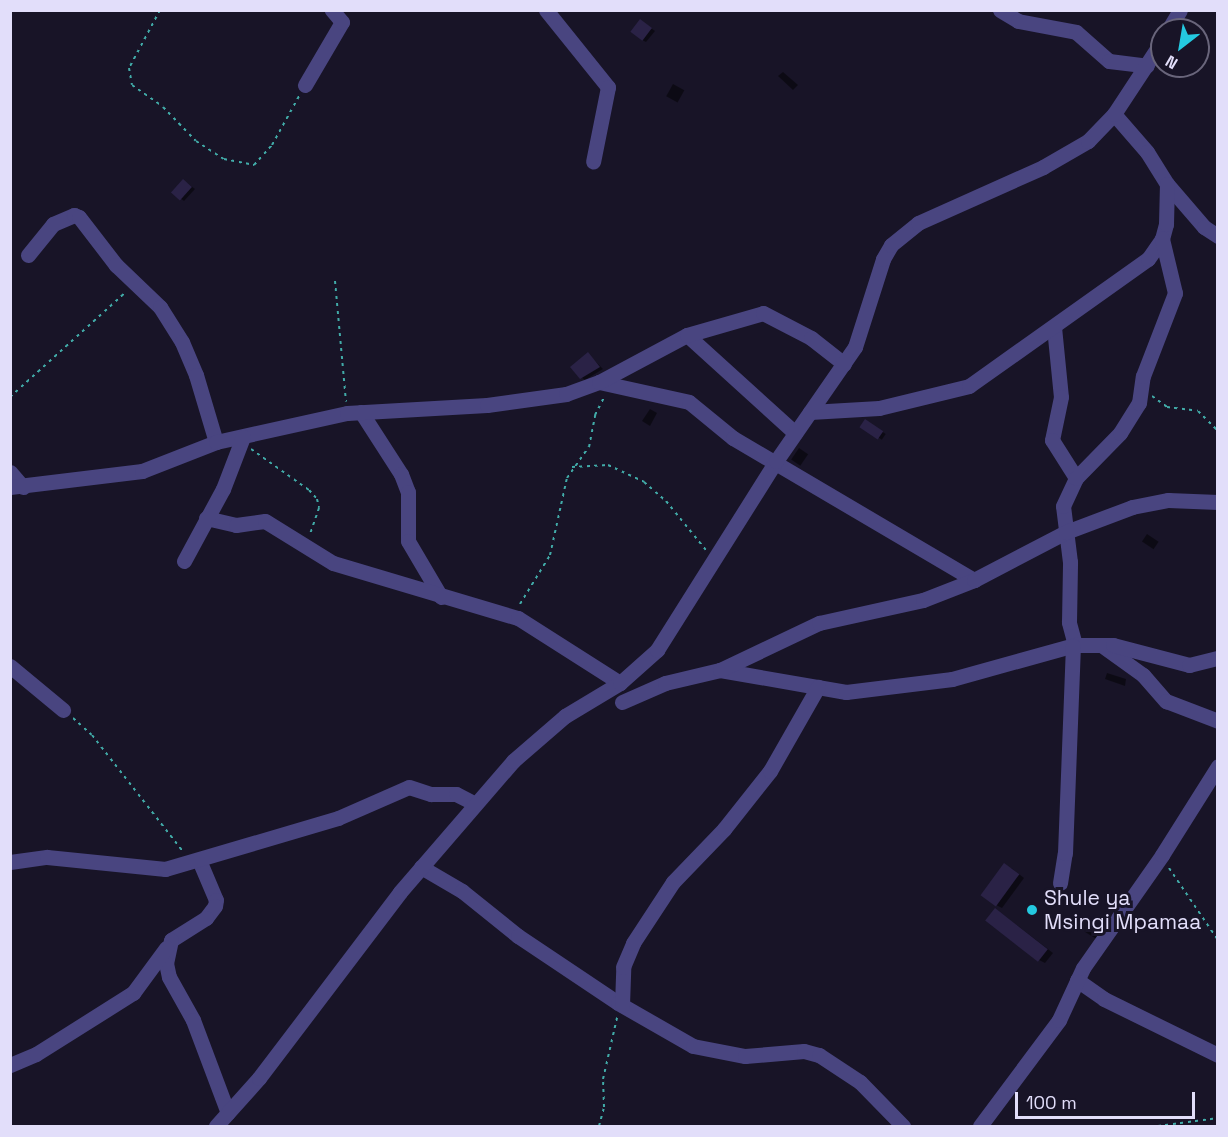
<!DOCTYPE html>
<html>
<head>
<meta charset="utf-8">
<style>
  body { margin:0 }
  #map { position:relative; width:1228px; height:1137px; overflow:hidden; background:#181427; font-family:"Space Grotesk",sans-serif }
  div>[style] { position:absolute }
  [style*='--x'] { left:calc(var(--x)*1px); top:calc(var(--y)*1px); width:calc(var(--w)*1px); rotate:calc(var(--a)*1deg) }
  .shadow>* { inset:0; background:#0007; transform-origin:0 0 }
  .building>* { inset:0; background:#2a2246; transform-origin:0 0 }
  .path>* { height:2px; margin-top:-1px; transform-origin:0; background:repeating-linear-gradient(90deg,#41aba8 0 3px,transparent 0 7.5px) }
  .minor>* { height:15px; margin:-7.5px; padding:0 7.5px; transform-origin:7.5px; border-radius:7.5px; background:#494580 }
  .dots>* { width:16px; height:16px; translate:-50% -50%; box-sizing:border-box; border:3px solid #181427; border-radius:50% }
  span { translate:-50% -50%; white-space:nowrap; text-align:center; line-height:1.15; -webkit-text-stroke:6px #181427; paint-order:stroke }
  .poi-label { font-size:21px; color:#e2defa }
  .left { translate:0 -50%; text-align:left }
  .frame { position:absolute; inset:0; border:12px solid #e2defa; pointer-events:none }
  .north { position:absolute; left:1150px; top:18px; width:60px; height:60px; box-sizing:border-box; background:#181427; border:2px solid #69657b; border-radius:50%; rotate:211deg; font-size:16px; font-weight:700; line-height:24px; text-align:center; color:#e2defa }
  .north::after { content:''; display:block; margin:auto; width:21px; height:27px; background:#24c9e0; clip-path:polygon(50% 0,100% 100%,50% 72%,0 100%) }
  .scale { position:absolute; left:1015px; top:1092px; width:180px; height:27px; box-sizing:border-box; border:3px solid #e2defa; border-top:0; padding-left:8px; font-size:18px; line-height:21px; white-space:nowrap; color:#e2defa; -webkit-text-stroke:4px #181427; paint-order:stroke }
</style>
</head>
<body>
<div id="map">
  <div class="shadow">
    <i style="clip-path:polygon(644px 23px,655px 31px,646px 42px,642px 40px)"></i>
    <i style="clip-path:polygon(783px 72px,798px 85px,793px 90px,778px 76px)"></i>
    <i style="left:673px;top:84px;width:13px;height:14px;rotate:29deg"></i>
    <i style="clip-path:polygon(187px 183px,195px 189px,184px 201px,173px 192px)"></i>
    <i style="clip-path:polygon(588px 354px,603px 369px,585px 380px,581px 377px)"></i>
    <i style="clip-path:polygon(650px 409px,657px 413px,650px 426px,642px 421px)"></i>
    <i style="left:865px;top:420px;width:25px;height:7px;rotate:34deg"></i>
    <i style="left:799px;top:448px;width:11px;height:14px;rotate:34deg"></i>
    <i style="left:1147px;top:534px;width:14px;height:9px;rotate:34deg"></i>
    <i style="clip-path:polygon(1107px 673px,1126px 679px,1125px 686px,1105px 679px)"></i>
    <i style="clip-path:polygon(1011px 868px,1024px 878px,1002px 908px,996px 905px)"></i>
    <i style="clip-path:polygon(1001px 913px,1053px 953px,1045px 963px,1039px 960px)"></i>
    <i style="left:1084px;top:923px;width:19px;height:7px;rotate:32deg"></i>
  </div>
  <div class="building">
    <i style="left:640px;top:19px;width:15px;height:16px;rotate:37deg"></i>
    <i style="left:183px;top:179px;width:12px;height:18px;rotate:42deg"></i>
    <i style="clip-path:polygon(588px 352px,600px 367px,580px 379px,570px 367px)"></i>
    <i style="left:865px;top:419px;width:22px;height:10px;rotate:34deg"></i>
    <i style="left:1004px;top:863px;width:19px;height:40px;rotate:36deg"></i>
    <i style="left:995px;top:908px;width:67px;height:16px;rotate:38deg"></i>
  </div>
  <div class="path">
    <i style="--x:160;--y:10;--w:66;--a:118.1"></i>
    <i style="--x:129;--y:68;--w:17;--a:80"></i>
    <i style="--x:132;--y:85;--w:38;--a:35"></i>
    <i style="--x:163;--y:107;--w:47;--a:45.9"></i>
    <i style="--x:196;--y:141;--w:33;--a:33"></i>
    <i style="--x:224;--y:159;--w:31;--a:11"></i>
    <i style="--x:254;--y:165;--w:27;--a:-48"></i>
    <i style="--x:272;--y:145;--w:56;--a:-61.1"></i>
    <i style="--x:335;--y:281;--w:121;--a:84.8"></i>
    <i style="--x:1152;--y:396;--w:19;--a:36"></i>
    <i style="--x:1167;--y:407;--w:31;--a:7"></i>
    <i style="--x:1198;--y:411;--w:28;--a:45"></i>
    <i style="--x:10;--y:397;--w:156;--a:-42.2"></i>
    <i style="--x:251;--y:449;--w:71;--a:35.3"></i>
    <i style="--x:309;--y:490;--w:12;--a:48"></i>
    <i style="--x:317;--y:499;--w:9;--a:77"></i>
    <i style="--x:319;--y:508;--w:28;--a:109"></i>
    <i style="--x:572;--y:467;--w:36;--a:-3"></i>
    <i style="--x:608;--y:465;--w:40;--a:25"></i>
    <i style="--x:644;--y:482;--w:29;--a:41"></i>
    <i style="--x:666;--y:501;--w:63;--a:50.8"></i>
    <i style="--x:520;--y:604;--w:57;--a:-58.5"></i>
    <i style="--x:550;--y:555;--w:79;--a:-77.6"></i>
    <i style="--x:567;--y:478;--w:38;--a:-55"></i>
    <i style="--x:589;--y:447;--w:33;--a:-79"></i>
    <i style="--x:595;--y:415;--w:20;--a:-63"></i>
    <i style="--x:73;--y:718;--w:25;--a:42"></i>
    <i style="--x:92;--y:735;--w:146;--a:52"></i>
    <i style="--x:1169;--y:868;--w:87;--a:55.8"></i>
    <i style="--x:599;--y:1126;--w:20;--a:-75"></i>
    <i style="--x:604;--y:1107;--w:28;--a:-92"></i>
    <i style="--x:603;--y:1079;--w:63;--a:-77.1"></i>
    <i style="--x:1158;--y:1126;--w:61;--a:-7.6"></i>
  </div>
  <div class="minor">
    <i style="--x:546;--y:10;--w:99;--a:51.2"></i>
    <i style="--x:608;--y:87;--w:76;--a:101.3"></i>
    <i style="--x:1000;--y:10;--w:21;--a:31"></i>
    <i style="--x:1018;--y:21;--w:59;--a:10.7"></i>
    <i style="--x:1076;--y:32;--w:44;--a:41.3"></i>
    <i style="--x:1109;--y:61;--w:38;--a:7"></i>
    <i style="--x:1168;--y:30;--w:23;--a:-59"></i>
    <i style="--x:305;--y:85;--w:73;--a:-59.6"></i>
    <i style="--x:342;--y:22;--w:16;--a:-130"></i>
    <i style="--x:1114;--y:114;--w:50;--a:49"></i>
    <i style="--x:1147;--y:152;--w:38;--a:58"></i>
    <i style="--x:1167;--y:184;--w:57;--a:49.3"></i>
    <i style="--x:1204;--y:227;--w:17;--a:33"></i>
    <i style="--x:28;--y:255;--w:40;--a:-51"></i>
    <i style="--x:53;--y:224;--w:23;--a:-23"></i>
    <i style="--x:74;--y:215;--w:5;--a:22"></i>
    <i style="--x:79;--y:217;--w:61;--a:52.4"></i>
    <i style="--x:116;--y:265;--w:61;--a:43.7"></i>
    <i style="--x:160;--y:307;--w:41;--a:57.8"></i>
    <i style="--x:182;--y:342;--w:36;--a:67"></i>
    <i style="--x:196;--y:375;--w:70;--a:73.4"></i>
    <i style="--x:1054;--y:327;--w:70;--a:84.3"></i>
    <i style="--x:1061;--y:397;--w:44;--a:101.8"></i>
    <i style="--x:1052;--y:440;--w:45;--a:57.7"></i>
    <i style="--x:687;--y:335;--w:146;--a:42.2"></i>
    <i style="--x:599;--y:382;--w:92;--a:12.5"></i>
    <i style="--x:689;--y:402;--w:57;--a:39.3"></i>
    <i style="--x:733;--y:438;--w:280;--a:30.5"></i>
    <i style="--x:361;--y:412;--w:74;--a:57.2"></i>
    <i style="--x:401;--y:474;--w:19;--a:69"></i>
    <i style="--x:408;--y:492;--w:49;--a:90"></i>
    <i style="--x:408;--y:541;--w:65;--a:59.5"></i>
    <i style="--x:810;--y:412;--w:69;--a:-3.3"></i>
    <i style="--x:879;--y:408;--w:93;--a:-13.7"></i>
    <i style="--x:969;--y:386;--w:219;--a:-35.4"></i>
    <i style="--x:1148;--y:259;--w:24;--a:-55"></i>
    <i style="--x:1162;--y:239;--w:16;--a:-75"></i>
    <i style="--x:1166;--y:224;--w:40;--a:-88.6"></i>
    <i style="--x:10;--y:472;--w:20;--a:49"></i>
    <i style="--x:10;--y:487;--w:133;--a:-6.9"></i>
    <i style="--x:142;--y:471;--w:79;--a:-21.4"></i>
    <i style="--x:216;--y:442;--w:134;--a:-12.5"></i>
    <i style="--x:347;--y:413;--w:140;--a:-3.3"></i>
    <i style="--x:487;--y:405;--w:80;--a:-7.9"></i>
    <i style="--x:566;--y:394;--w:35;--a:-20"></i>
    <i style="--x:599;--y:382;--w:100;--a:-28.1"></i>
    <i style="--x:687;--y:335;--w:79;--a:-16.1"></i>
    <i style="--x:763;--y:313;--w:54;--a:27.5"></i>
    <i style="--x:811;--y:338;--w:42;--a:38.2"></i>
    <i style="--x:206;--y:518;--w:31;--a:13"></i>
    <i style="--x:236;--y:525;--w:29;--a:-8"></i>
    <i style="--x:265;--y:521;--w:80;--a:31.7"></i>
    <i style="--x:333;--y:563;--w:193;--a:16.6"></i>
    <i style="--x:518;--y:618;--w:121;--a:32.5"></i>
    <i style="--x:184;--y:561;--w:82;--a:-61.6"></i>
    <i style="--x:223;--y:489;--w:56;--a:-69"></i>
    <i style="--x:1075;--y:645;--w:24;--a:-105"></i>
    <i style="--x:1069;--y:622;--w:60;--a:-89"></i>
    <i style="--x:1070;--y:562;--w:56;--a:-97.1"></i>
    <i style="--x:1063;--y:506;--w:31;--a:-65"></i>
    <i style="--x:1076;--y:478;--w:63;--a:-45.6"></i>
    <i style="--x:1120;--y:433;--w:36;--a:-58"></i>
    <i style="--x:1139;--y:403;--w:27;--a:-82"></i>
    <i style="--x:1143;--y:376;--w:89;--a:-68.9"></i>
    <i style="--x:1175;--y:293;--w:56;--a:-103.5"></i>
    <i style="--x:1104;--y:647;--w:48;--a:35.7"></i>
    <i style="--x:1143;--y:675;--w:35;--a:49"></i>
    <i style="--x:1166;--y:701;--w:56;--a:21"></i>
    <i style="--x:10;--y:666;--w:69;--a:39.7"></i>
    <i style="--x:720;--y:670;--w:128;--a:9.9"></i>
    <i style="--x:846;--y:692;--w:107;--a:-7"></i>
    <i style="--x:952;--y:679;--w:128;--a:-15.5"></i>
    <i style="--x:1075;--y:645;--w:38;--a:0"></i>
    <i style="--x:1113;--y:645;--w:79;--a:14.7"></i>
    <i style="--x:1189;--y:665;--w:30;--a:-14"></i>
    <i style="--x:622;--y:702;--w:47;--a:-23.8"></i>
    <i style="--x:665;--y:683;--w:57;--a:-13.3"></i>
    <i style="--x:720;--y:670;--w:110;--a:-25.4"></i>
    <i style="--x:819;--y:623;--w:107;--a:-12.5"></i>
    <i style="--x:923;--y:600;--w:55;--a:-21.4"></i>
    <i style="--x:974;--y:580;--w:104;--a:-27.6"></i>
    <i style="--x:1066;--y:532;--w:71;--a:-20.7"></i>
    <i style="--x:1132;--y:507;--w:37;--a:-11"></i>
    <i style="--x:1168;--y:500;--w:50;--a:2.3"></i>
    <i style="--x:199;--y:860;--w:43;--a:67"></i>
    <i style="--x:216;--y:900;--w:6;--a:99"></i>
    <i style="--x:215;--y:906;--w:15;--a:127"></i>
    <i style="--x:206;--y:918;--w:41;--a:147.8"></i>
    <i style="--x:171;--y:940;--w:24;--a:102"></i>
    <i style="--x:166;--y:963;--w:14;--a:78"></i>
    <i style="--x:169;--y:977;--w:49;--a:60.8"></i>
    <i style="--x:193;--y:1020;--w:99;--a:69.4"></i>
    <i style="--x:10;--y:862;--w:37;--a:-8"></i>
    <i style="--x:47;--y:857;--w:119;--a:5.8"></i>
    <i style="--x:165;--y:869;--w:180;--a:-16.4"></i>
    <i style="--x:338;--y:818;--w:77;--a:-23.6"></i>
    <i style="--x:409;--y:787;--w:23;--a:18"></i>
    <i style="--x:431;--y:794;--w:25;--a:0"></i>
    <i style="--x:456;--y:794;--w:20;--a:27"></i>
    <i style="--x:421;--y:867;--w:48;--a:30.3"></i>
    <i style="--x:462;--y:891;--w:72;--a:38.8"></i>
    <i style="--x:518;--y:936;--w:120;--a:33.8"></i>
    <i style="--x:618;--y:1003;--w:86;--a:29.8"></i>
    <i style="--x:693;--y:1046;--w:53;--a:10.9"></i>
    <i style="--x:745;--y:1056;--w:59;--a:-4.8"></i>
    <i style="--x:804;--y:1051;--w:16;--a:15"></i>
    <i style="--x:819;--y:1055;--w:49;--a:33.4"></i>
    <i style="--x:860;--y:1082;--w:62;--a:45.7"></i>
    <i style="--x:1060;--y:883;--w:30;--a:-81"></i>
    <i style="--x:1065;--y:853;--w:207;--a:-87.8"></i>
    <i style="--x:1077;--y:980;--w:33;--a:35"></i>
    <i style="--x:1104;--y:999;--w:127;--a:26.2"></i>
    <i style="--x:622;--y:1005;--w:38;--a:-88"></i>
    <i style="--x:623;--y:967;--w:26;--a:-67"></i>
    <i style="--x:633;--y:943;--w:73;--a:-56.7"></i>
    <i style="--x:673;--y:882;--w:74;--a:-46.1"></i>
    <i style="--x:724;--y:829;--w:74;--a:-51.6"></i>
    <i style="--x:770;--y:771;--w:97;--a:-60.3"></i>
    <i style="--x:10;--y:1065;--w:28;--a:-23"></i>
    <i style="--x:36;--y:1054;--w:115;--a:-32.2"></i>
    <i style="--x:133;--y:993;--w:56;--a:-53.7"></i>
    <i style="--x:216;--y:1126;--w:64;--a:-48.1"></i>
    <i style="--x:259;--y:1078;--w:233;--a:-52.8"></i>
    <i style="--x:400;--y:892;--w:173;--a:-49.2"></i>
    <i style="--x:513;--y:761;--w:69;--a:-40.9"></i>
    <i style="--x:565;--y:716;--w:64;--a:-31"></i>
    <i style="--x:620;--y:683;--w:50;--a:-41.7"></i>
    <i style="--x:657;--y:650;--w:223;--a:-57.8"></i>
    <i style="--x:776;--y:461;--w:139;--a:-55.3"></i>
    <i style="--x:855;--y:347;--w:92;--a:-72.3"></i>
    <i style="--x:883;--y:259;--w:16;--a:-60"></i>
    <i style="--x:891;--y:245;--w:35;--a:-39"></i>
    <i style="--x:918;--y:223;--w:137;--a:-24.1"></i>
    <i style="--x:1043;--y:167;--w:52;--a:-30"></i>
    <i style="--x:1088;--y:141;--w:37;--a:-46"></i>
    <i style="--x:1114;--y:114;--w:87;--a:-56.7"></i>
    <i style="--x:980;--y:1126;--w:132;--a:-53.3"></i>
    <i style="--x:1059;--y:1020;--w:57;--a:-65.2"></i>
    <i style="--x:1083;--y:968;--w:138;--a:-55"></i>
    <i style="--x:1162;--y:855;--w:105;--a:-57.8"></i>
  </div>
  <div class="dots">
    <i style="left:1032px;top:910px;background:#24c9e0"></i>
  </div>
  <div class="poi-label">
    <span class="left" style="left:1044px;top:910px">Shule ya<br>Msingi Mpamaa</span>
  </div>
  <div class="frame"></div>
  <div class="north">N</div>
  <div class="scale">100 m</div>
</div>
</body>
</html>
